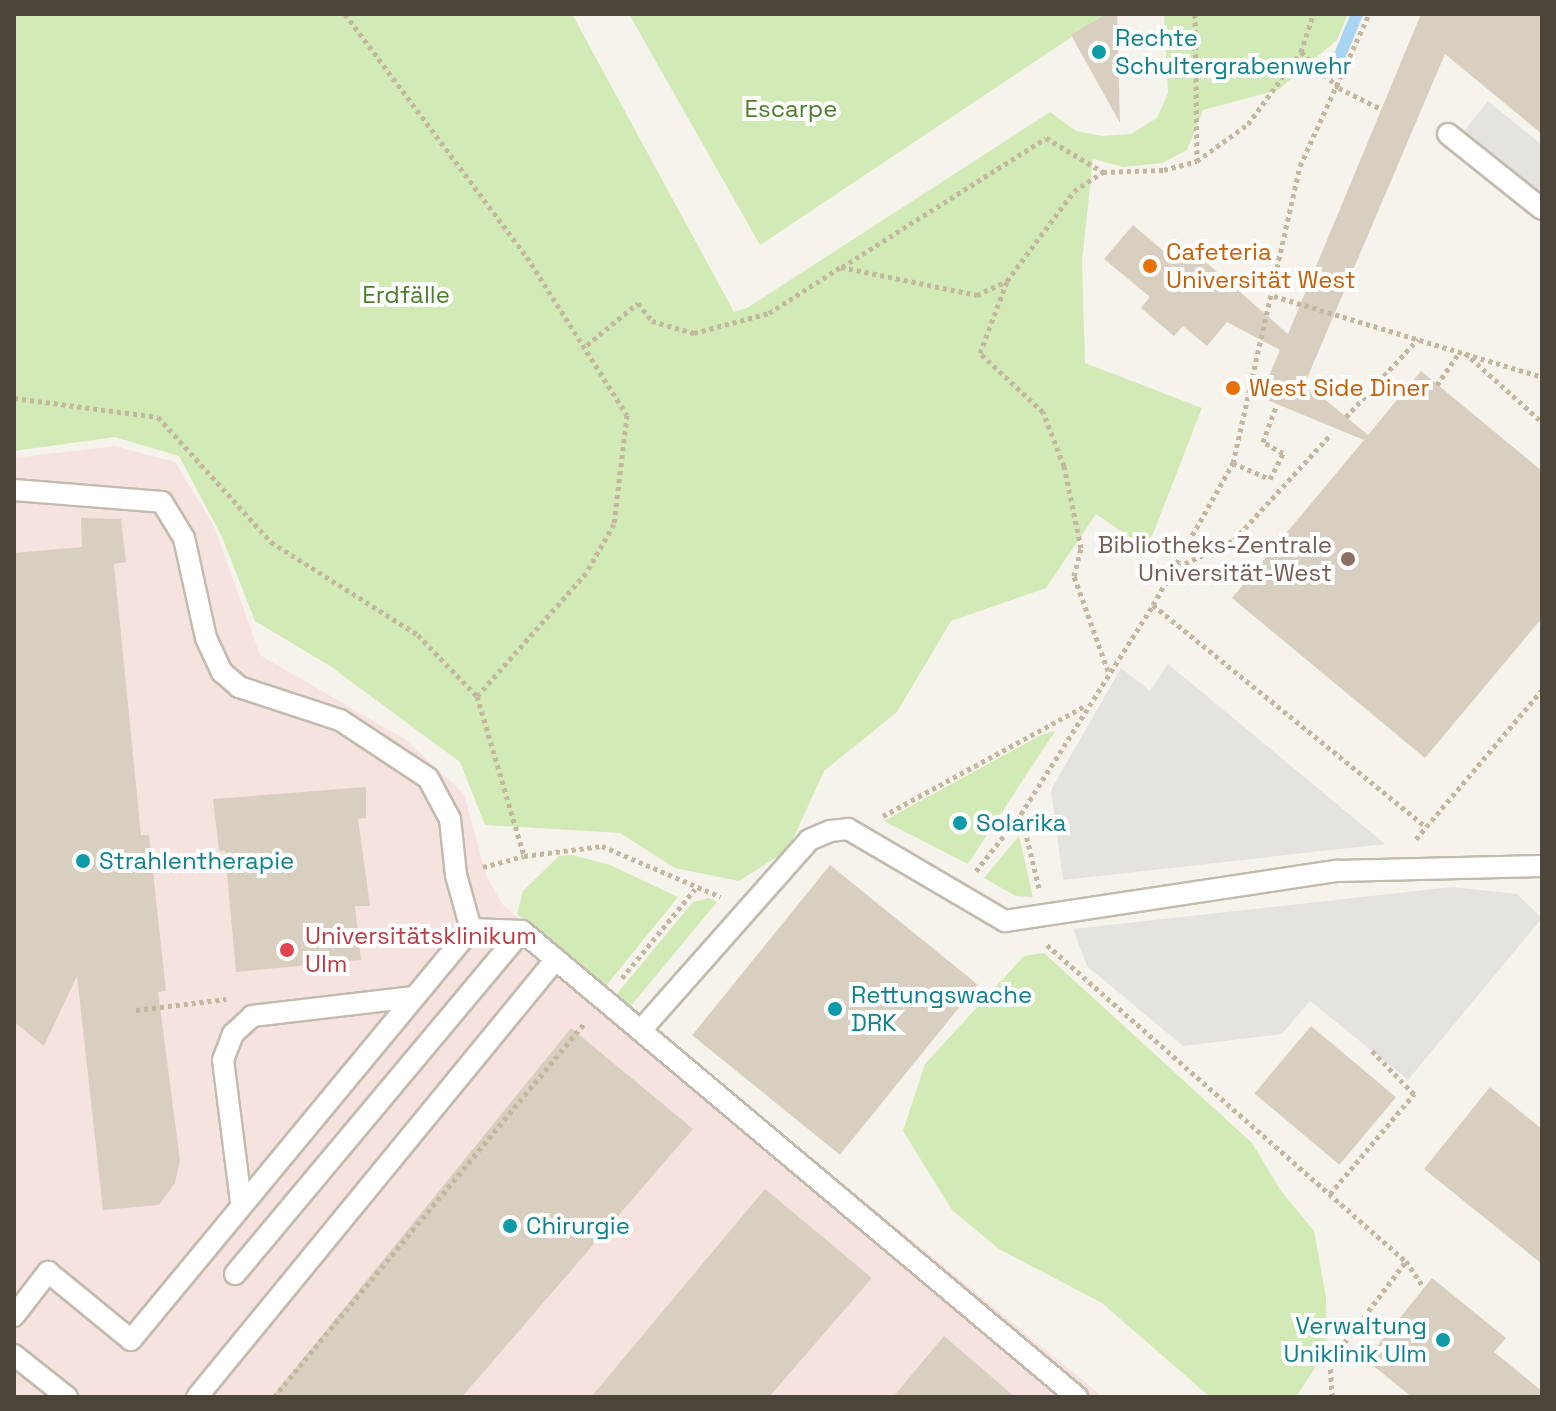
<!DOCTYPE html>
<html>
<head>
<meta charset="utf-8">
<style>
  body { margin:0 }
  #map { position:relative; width:1556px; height:1411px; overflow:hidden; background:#f6f3ec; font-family:"Space Grotesk",sans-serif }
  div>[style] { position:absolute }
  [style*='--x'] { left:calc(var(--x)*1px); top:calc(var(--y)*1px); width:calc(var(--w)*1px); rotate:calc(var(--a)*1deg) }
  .medical>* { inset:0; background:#f6e3e0 }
  .green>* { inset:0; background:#d2eab5 }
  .parking>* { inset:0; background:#e5e3e0 }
  .stream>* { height:12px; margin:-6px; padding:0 6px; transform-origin:6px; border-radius:6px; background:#a9d4f2 }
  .building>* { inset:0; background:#d8cfc1; transform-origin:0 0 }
  .path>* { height:5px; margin-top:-2.5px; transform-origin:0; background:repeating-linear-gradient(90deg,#c4b79f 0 4px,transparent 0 8px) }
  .roads { filter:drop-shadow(2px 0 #c2bbae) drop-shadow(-2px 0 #c2bbae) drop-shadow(0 2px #c2bbae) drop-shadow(0 -2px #c2bbae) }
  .lane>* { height:20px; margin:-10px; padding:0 10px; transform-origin:10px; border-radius:10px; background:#fff }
  .dots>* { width:22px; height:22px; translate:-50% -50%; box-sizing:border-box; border:4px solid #fff; border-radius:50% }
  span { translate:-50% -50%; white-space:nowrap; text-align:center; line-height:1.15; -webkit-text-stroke:8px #fff; paint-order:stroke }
  .culture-label { font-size:24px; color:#0d838f }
  .left { translate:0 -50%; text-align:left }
  .right { translate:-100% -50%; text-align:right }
  .park-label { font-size:24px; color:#4a7f2a }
  .food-label { font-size:24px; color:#c56008 }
  .education-label { font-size:24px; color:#785e54 }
  .health-label { font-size:24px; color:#be3a42 }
  .frame { position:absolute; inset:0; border:16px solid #4b4439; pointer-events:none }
</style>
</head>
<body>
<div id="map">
  <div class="medical">
    <i style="clip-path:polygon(115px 446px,175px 462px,214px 526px,260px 655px,406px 740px,464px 794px,486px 875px,502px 904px,1103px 1397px,14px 1397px,14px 458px)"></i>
  </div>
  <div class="green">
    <i style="clip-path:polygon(14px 14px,572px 14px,734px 312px,747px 308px,1050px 112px,1076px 131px,1102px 136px,1131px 134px,1157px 118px,1168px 93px,1164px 14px,1348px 14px,1337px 40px,1278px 90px,1203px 110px,1187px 150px,1162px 163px,1123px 167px,1093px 159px,1082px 261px,1085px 363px,1202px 408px,1147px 549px,1096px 514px,1046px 588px,951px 621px,897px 712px,824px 771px,788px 850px,739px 881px,675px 868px,620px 833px,485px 825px,460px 762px,330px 666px,255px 621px,222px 537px,179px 456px,115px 437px,14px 451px)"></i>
    <i style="clip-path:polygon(629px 14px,1106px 14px,760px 245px)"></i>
    <i style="clip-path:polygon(1055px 731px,968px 864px,884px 821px,1041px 735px)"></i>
    <i style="clip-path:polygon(1019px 836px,1033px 897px,1016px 896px,984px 878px)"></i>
    <i style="clip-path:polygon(572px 855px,610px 865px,678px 897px,606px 986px,517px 914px,523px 891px,559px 856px)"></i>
    <i style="clip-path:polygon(709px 898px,717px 902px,630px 1007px,616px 995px,693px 902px)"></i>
    <i style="clip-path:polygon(1044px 953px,1252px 1143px,1281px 1191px,1314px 1231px,1326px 1297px,1327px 1349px,1296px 1397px,1210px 1397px,1102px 1303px,999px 1249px,952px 1210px,903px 1131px,925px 1064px,1024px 956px)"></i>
  </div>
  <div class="parking">
    <i style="clip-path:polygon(1488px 101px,1542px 145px,1542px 209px,1457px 140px)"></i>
    <i style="clip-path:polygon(1168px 664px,1385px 844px,1063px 880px,1051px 790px,1121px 668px,1150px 691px)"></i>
    <i style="clip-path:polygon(1452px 887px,1517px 894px,1542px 918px,1408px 1080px,1310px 1001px,1282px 1034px,1183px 1046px,1087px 966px,1073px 929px)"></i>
  </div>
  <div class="stream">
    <i style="--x:1333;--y:72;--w:63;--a:-67.5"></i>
  </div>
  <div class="building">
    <i style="clip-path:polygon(1106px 14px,1117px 14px,1120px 123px,1071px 35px)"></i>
    <i style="clip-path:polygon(1421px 14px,1542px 14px,1542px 134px,1445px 54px,1305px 383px,1368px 435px,1421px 371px,1542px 471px,1542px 618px,1425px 758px,1232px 598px,1364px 440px,1260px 397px,1280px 350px,1227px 322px,1207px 346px,1183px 326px,1174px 336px,1141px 308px,1150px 297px,1104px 259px,1133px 225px,1179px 264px,1192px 250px,1288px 334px)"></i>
    <i style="clip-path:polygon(81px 518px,121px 519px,126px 562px,114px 564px,141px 835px,149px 835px,166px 991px,158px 992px,180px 1160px,175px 1183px,159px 1205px,103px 1210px,77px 976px,44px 1046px,14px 1022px,14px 553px,82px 547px)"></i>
    <i style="clip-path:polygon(366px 787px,366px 818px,358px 819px,370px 906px,355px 906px,361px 960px,236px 972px,225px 851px,219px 851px,213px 799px)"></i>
    <i style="left:830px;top:865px;width:190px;height:219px;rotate:39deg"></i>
    <i style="left:1311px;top:1026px;width:111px;height:88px;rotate:40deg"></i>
    <i style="clip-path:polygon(571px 1028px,693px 1129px,462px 1397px,272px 1397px)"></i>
    <i style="clip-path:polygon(1490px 1087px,1542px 1129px,1542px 1264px,1424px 1169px)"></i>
    <i style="clip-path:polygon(765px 1189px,872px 1278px,769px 1397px,591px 1397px)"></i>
    <i style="clip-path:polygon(1432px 1278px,1506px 1338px,1494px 1352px,1542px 1391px,1542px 1397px,1412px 1397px,1366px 1360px)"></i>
    <i style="clip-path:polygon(944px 1336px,1015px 1397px,893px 1397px)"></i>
  </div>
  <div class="path">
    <i style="--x:345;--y:14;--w:304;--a:53.2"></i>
    <i style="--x:527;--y:257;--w:187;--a:57.7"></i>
    <i style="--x:627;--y:415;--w:110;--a:96.8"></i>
    <i style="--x:614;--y:524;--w:56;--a:119.7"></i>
    <i style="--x:586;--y:573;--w:164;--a:131.5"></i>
    <i style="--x:1195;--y:14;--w:146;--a:89.2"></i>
    <i style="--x:1301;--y:52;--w:52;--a:43.5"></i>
    <i style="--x:1339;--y:88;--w:47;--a:26.6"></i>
    <i style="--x:842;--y:267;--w:241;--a:-32.3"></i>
    <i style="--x:1046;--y:138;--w:66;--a:30.8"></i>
    <i style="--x:1274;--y:296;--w:280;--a:16.8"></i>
    <i style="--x:587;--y:345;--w:66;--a:-39.5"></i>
    <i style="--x:638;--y:303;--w:23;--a:52"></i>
    <i style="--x:652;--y:321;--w:44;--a:15.9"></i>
    <i style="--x:694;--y:333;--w:78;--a:-14.9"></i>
    <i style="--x:769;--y:313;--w:85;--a:-32.6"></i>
    <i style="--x:841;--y:267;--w:139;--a:11.6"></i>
    <i style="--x:977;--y:295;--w:33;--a:-25"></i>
    <i style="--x:1465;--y:353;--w:103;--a:41.9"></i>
    <i style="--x:1437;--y:385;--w:42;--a:-55.6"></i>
    <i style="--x:14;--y:398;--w:145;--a:7.5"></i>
    <i style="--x:158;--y:417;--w:169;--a:47.9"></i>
    <i style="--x:271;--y:542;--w:174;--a:32.3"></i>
    <i style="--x:418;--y:635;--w:85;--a:46"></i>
    <i style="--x:477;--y:696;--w:167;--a:73.6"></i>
    <i style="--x:1346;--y:417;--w:106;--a:-47.3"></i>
    <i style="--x:1233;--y:463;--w:40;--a:23.4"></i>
    <i style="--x:1270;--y:479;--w:29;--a:-63"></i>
    <i style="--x:1283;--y:453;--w:23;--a:-151"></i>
    <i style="--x:1263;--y:442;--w:37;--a:-70"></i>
    <i style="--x:1178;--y:567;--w:62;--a:-25.7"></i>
    <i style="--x:1234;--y:540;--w:144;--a:-47.5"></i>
    <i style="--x:1153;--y:605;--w:352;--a:39.1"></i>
    <i style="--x:1108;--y:671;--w:101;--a:-109.7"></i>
    <i style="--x:1074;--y:576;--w:29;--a:-76"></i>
    <i style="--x:1081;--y:548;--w:84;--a:-101.7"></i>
    <i style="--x:1064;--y:466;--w:58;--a:-111.3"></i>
    <i style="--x:1043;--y:412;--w:86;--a:-136.9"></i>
    <i style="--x:980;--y:353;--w:77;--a:-69.4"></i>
    <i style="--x:1007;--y:281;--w:112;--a:-53.3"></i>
    <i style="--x:1074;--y:191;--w:35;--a:-33"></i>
    <i style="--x:1103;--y:172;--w:61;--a:-1.9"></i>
    <i style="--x:1164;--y:170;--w:34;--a:-15"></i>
    <i style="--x:1197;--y:161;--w:63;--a:-36"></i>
    <i style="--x:1248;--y:124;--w:89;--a:-53.6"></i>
    <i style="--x:1301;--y:52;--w:40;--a:-72"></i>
    <i style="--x:1021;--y:814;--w:76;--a:76.3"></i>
    <i style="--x:883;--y:816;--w:230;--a:-28.6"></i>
    <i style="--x:1416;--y:839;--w:195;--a:-49.8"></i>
    <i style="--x:483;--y:867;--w:42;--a:-15"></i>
    <i style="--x:524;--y:856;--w:79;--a:-7.3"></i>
    <i style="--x:602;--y:846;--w:129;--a:23.2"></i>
    <i style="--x:976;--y:871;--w:73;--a:-51.7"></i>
    <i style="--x:1021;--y:814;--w:247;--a:-57.7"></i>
    <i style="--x:1153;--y:605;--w:163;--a:-60.6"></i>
    <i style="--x:1233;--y:463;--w:304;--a:-77.3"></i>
    <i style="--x:1300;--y:166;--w:167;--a:-65.6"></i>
    <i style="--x:1047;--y:945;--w:478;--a:41.4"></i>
    <i style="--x:1406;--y:1261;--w:32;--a:56"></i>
    <i style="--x:622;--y:978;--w:115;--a:-50.6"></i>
    <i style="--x:136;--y:1010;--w:91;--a:-7"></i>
    <i style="--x:1330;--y:1194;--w:131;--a:-50"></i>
    <i style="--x:1414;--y:1094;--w:62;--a:-134.3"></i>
    <i style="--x:274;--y:1397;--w:487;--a:-50.3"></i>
    <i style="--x:1332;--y:1397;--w:35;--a:-93"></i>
    <i style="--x:1330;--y:1362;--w:126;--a:-53"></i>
  </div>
  <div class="roads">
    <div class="lane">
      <i style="--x:1448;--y:134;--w:120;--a:38.6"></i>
      <i style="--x:14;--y:490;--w:148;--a:4.6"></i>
      <i style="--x:162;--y:502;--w:42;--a:58.6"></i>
      <i style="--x:184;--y:538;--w:102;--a:77.6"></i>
      <i style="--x:206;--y:638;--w:38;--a:65"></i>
      <i style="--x:222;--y:672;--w:23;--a:41"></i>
      <i style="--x:239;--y:687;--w:106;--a:18.1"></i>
      <i style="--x:340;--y:720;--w:105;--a:33.4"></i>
      <i style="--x:428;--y:778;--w:47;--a:61.8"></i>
      <i style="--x:450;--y:819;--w:56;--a:83.9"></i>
      <i style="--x:456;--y:875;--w:56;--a:74.5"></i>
      <i style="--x:471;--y:929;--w:51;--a:2.2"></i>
      <i style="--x:522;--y:931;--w:725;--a:40.02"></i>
      <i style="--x:642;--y:1029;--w:252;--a:-48.5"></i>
      <i style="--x:809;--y:840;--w:23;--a:-23"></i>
      <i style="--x:830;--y:831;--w:18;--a:-6"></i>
      <i style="--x:848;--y:829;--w:182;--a:30.4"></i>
      <i style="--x:1005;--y:921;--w:336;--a:-8.6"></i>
      <i style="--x:1337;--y:871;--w:205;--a:-1.4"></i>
      <i style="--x:241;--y:1202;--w:143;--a:-97.2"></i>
      <i style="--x:223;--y:1060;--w:28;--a:-69"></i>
      <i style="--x:233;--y:1034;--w:26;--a:-43"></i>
      <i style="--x:252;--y:1016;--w:163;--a:-6.7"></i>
      <i style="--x:235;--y:1274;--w:447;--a:-50.1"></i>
      <i style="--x:14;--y:1316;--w:56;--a:-52.3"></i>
      <i style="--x:48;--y:1272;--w:107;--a:39.3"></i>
      <i style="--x:131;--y:1340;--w:533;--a:-50.4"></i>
      <i style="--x:14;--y:1355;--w:68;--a:38.4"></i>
      <i style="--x:197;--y:1397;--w:566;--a:-50.66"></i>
    </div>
  </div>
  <div class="dots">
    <i style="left:1099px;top:52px;background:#0f9aa8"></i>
    <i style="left:1150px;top:266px;background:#e8710a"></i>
    <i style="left:1233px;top:388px;background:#e8710a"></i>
    <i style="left:1348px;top:559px;background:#8d6e63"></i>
    <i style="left:960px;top:823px;background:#0f9aa8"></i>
    <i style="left:83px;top:861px;background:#0f9aa8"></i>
    <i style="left:287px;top:950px;background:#e0444e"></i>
    <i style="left:835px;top:1009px;background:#0f9aa8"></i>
    <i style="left:510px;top:1226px;background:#0f9aa8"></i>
    <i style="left:1443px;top:1340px;background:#0f9aa8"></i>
  </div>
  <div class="culture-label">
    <span class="left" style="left:1115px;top:52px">Rechte<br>Schultergrabenwehr</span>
    <span class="left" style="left:976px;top:823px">Solarika</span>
    <span class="left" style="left:99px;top:861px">Strahlentherapie</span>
    <span class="left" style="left:851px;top:1009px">Rettungswache<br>DRK</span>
    <span class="left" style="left:526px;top:1226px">Chirurgie</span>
    <span class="right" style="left:1427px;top:1340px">Verwaltung<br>Uniklinik Ulm</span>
  </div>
  <div class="park-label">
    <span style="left:791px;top:109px">Escarpe</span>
    <span style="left:406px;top:295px">Erdfälle</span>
  </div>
  <div class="food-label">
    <span class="left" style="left:1166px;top:266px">Cafeteria<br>Universität West</span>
    <span class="left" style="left:1249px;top:388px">West Side Diner</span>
  </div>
  <div class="education-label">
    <span class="right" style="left:1332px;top:559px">Bibliotheks-Zentrale<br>Universität-West</span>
  </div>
  <div class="health-label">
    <span class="left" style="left:305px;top:950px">Universitätsklinikum<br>Ulm</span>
  </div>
  <div class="frame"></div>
</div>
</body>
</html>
